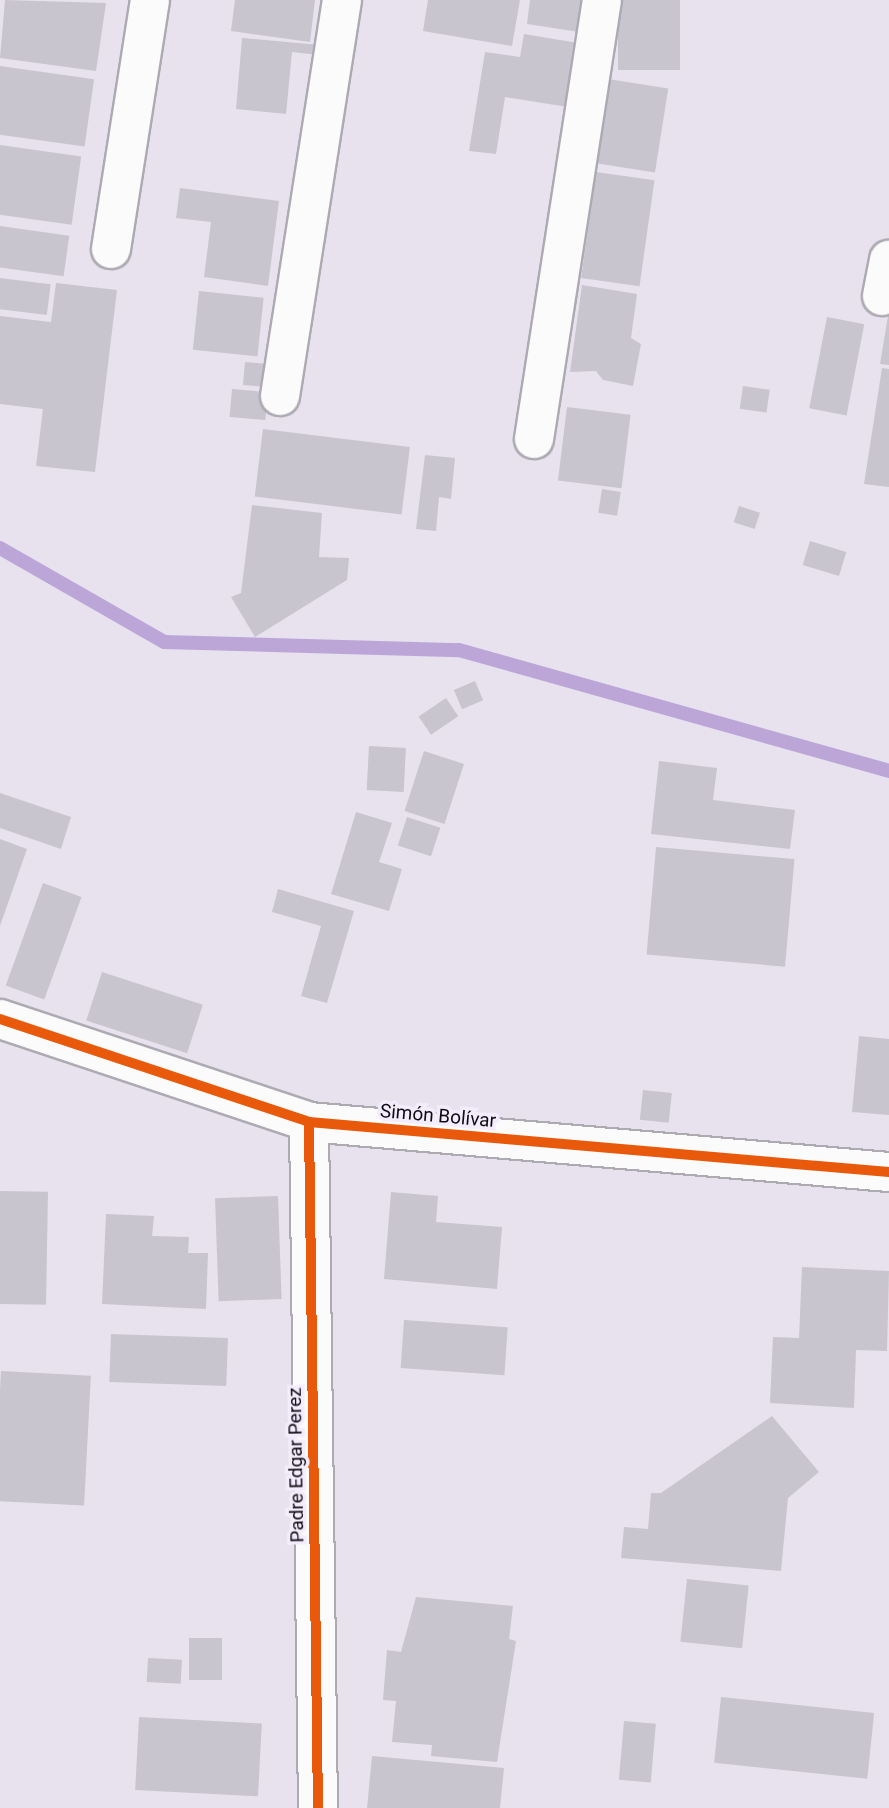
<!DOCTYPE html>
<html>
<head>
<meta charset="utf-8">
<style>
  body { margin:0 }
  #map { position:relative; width:889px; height:1808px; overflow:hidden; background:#e7e2ee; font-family:Roboto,sans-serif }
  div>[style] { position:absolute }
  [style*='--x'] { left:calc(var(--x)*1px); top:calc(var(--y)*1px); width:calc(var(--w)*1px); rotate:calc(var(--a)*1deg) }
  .stream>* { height:14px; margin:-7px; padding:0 7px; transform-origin:7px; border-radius:7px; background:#bca6d8 }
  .building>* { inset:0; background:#c9c5cf; transform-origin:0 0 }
  .roads { filter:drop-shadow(2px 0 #adaab2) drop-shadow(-2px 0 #adaab2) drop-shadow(0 2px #adaab2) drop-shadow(0 -2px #adaab2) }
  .minor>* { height:38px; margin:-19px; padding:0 19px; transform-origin:19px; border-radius:19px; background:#fbfbfc }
  .cycleway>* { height:10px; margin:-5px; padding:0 5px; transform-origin:5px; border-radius:5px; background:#e8590c }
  span { translate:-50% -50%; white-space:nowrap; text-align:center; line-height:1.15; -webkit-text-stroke:7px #f3ecfc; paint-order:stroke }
  .street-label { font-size:19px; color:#0e0b11 }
</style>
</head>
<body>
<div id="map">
  <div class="stream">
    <i style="--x:0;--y:548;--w:189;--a:29.8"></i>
    <i style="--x:164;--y:642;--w:295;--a:1.6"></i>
    <i style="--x:459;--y:650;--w:447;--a:15.7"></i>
  </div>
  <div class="building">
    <i style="clip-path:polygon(5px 0,106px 3px,96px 71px,0 58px)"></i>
    <i style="clip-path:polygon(235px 0,315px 0,310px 42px,231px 31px)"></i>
    <i style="clip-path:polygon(428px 0,520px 0,512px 46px,423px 31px)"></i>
    <i style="clip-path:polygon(530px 0,591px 0,586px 33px,527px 24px)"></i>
    <i style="left:618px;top:0;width:62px;height:70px"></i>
    <i style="clip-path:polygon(524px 34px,578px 43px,568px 107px,505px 97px,496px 154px,469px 151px,485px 52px,520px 57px)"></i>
    <i style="clip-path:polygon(242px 38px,320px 45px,319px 55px,292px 52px,286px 114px,236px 109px)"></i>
    <i style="left:0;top:66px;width:95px;height:68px;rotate:8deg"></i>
    <i style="left:608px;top:79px;width:61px;height:85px;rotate:9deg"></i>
    <i style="left:0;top:145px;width:82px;height:69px;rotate:8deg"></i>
    <i style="left:596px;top:172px;width:59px;height:107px;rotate:8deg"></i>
    <i style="clip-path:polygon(180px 188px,279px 201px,268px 286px,204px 277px,211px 222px,176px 218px)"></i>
    <i style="left:0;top:226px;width:70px;height:41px;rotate:8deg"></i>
    <i style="left:0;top:278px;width:51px;height:31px;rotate:7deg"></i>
    <i style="clip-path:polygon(56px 283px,117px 290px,95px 472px,36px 466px,43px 409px,0 404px,0 316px,51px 322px)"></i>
    <i style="clip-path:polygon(582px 285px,637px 294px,631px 338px,641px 344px,633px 386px,603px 380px,596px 371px,570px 372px)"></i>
    <i style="left:199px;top:291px;width:65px;height:59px;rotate:6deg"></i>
    <i style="clip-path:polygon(888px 316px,889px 316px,889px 365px,880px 364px)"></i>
    <i style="left:827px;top:317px;width:38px;height:93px;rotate:11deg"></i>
    <i style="left:245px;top:362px;width:25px;height:23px;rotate:5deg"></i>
    <i style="clip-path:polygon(882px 368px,889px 369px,889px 487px,864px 484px)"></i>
    <i style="left:743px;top:386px;width:27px;height:23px;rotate:8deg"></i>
    <i style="left:232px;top:389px;width:36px;height:28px;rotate:5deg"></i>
    <i style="left:567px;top:407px;width:64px;height:74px;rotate:7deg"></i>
    <i style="left:263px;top:429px;width:148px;height:68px;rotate:7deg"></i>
    <i style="clip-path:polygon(425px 455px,455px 458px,451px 499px,439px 497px,436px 531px,416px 529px)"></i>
    <i style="left:602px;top:489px;width:19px;height:24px;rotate:9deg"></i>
    <i style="clip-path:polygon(252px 505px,322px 513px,319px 557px,349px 558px,347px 580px,255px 637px,231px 597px,241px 593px)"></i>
    <i style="left:739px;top:506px;width:22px;height:17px;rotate:18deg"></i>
    <i style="left:810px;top:541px;width:38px;height:25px;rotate:17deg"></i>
    <i style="left:475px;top:681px;width:21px;height:23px;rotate:67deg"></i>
    <i style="left:446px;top:698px;width:22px;height:33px;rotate:56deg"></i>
    <i style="left:369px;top:746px;width:37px;height:44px;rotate:3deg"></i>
    <i style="left:424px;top:751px;width:42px;height:63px;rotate:18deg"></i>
    <i style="clip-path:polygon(659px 761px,717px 768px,713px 800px,795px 810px,790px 849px,651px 834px)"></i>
    <i style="clip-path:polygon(0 793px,71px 817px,61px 849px,0 828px)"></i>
    <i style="clip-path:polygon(356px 812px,392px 823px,379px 862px,402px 869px,389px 911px,331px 894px)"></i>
    <i style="left:407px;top:817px;width:35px;height:30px;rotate:18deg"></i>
    <i style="clip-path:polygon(0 839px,27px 849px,0 926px)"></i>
    <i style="left:656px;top:847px;width:139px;height:108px;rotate:5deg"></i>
    <i style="left:43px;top:883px;width:41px;height:109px;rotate:20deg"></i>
    <i style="clip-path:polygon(278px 889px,354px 911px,327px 1003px,301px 996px,321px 926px,272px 912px)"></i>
    <i style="left:102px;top:972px;width:106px;height:51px;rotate:18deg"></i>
    <i style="clip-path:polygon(859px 1036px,889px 1039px,889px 1115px,852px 1112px)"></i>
    <i style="left:643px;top:1090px;width:29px;height:30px;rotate:6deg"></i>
    <i style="left:0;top:1191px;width:48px;height:113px;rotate:1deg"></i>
    <i style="clip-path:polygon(391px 1192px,438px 1196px,436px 1222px,502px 1227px,497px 1289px,384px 1279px)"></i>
    <i style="left:278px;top:1196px;width:103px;height:63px;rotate:88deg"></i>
    <i style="clip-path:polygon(106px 1214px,154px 1216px,152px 1236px,189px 1237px,188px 1253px,208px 1253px,206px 1309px,102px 1304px)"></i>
    <i style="clip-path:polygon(802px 1267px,889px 1271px,887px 1351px,856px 1350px,854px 1408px,770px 1403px,773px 1337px,799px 1338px)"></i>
    <i style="left:404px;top:1320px;width:104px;height:48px;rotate:4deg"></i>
    <i style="left:111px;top:1334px;width:117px;height:48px;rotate:2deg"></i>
    <i style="left:1px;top:1371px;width:90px;height:130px;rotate:3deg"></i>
    <i style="clip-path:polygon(772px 1416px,819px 1472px,788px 1498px,781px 1571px,621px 1558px,624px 1527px,648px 1529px,651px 1493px,661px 1493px)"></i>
    <i style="left:687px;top:1579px;width:62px;height:63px;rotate:6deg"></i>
    <i style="clip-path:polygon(416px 1597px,513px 1606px,509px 1639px,516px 1641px,497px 1762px,431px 1756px,432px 1745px,392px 1742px,396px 1701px,383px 1700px,387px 1650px,401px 1652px)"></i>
    <i style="left:189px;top:1638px;width:33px;height:42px"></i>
    <i style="left:148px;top:1658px;width:34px;height:24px;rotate:3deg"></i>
    <i style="left:721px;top:1697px;width:154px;height:66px;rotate:6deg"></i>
    <i style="left:139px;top:1717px;width:123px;height:73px;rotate:3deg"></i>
    <i style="left:624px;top:1721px;width:32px;height:59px;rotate:5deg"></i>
    <i style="clip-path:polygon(372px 1756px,504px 1768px,500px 1808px,367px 1808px)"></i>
  </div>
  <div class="roads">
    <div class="minor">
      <i style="--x:111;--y:249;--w:252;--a:-81.1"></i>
      <i style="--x:882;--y:296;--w:37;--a:-79"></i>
      <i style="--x:280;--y:396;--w:401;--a:-81.1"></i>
      <i style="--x:534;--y:439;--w:444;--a:-81.2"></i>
      <i style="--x:0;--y:1019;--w:326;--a:18.4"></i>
      <i style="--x:309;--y:1122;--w:582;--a:4.93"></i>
      <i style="--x:309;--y:1122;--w:686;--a:89.25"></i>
    </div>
  </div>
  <div class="cycleway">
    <i style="--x:0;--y:1019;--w:326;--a:18.4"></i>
    <i style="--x:309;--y:1122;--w:582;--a:4.93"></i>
    <i style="--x:309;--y:1122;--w:686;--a:89.25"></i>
  </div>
  <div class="street-label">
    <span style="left:438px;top:1116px;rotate:5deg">Simón Bolívar</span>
    <span style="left:296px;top:1465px;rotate:-91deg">Padre Edgar Perez</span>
  </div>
</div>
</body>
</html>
